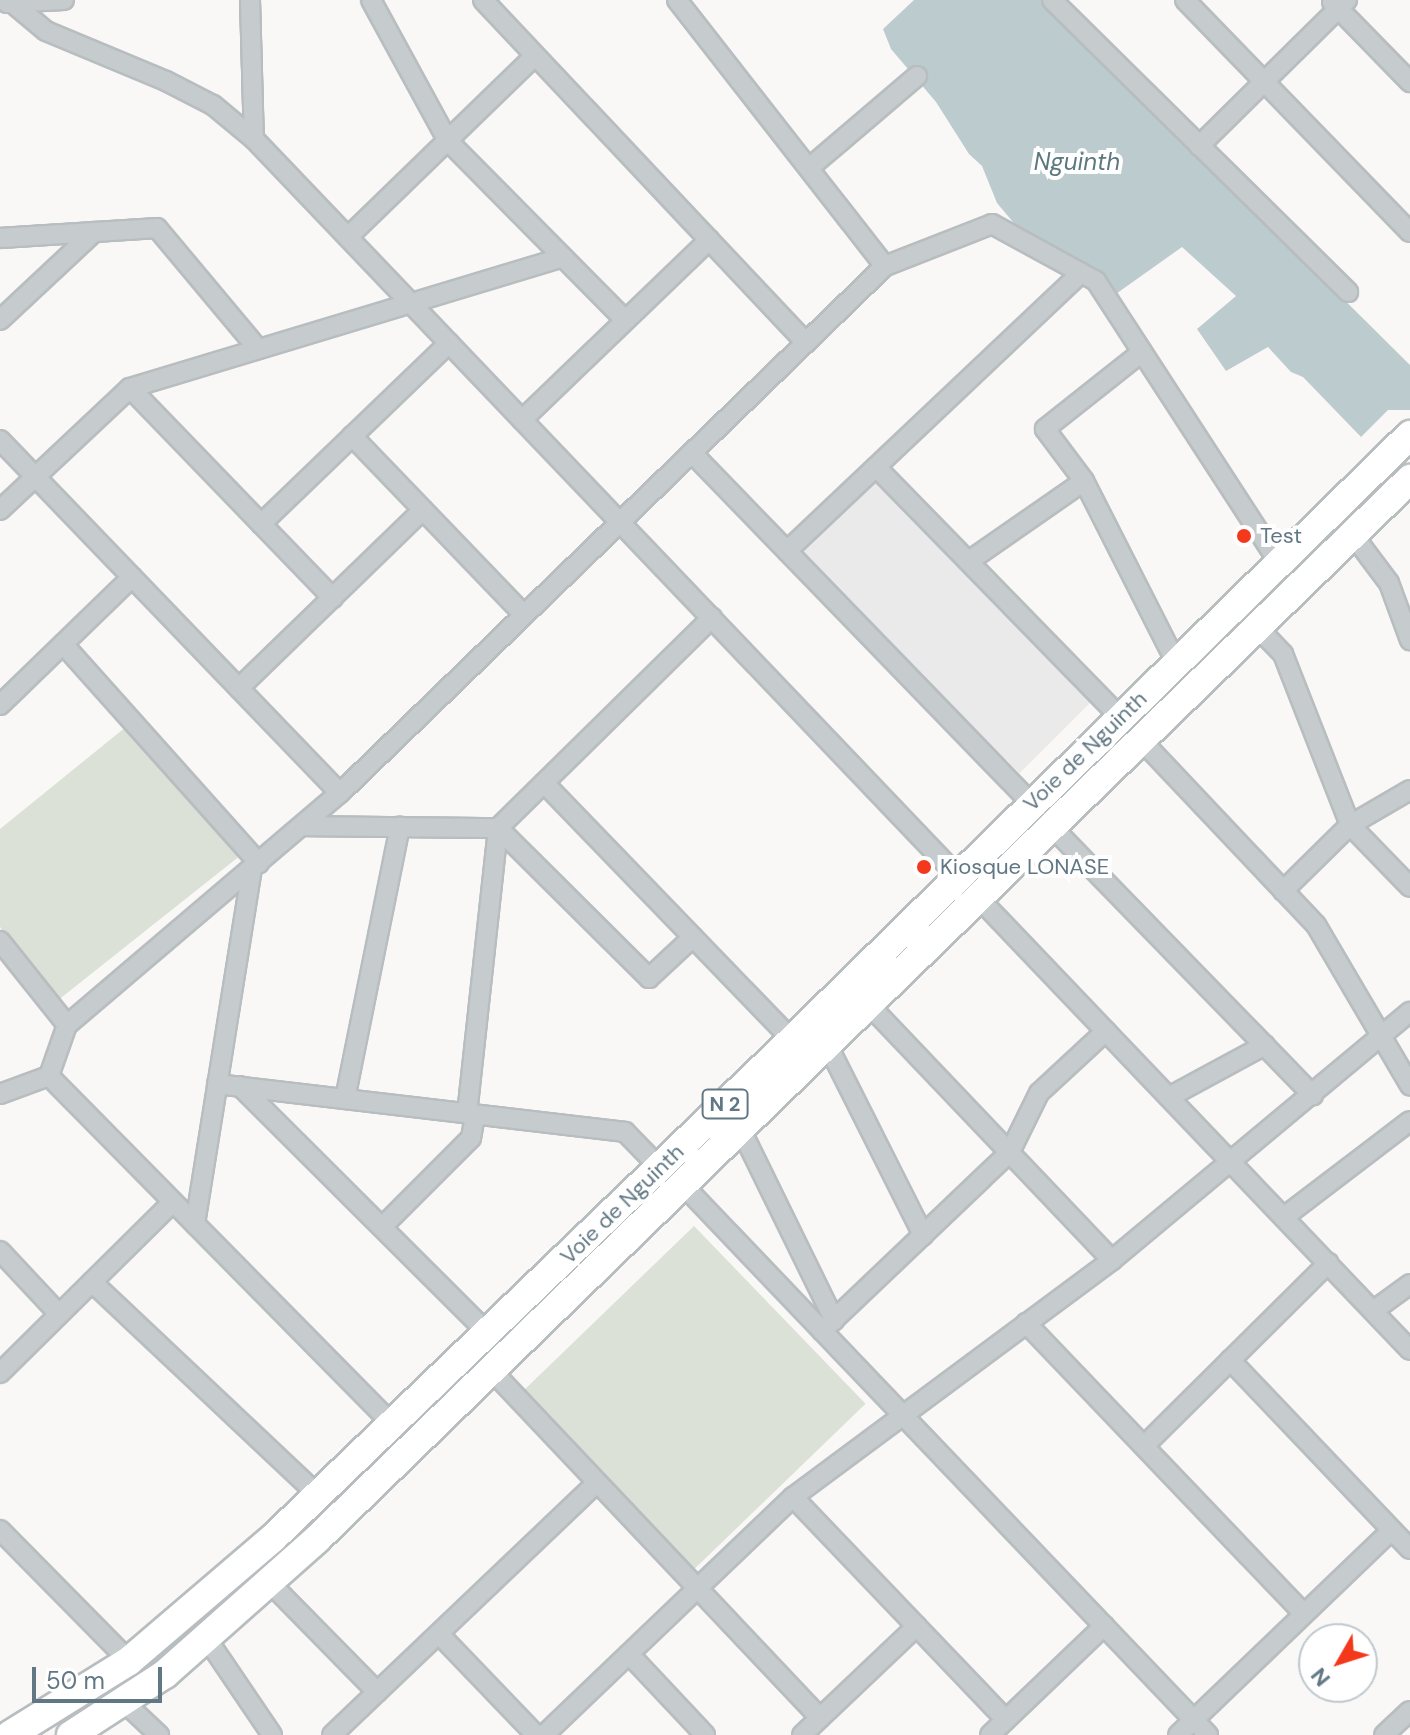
<!DOCTYPE html>
<html>
<head>
<meta charset="utf-8">
<style>
  body { margin:0 }
  #map { position:relative; width:1410px; height:1735px; overflow:hidden; background:#f9f8f6; font-family:"DM Sans",sans-serif }
  div>[style] { position:absolute }
  [style*='--x'] { left:calc(var(--x)*1px); top:calc(var(--y)*1px); width:calc(var(--w)*1px); rotate:calc(var(--a)*1deg) }
  .built>* { inset:0; background:#e9eae9; transform-origin:0 0 }
  .green>* { inset:0; background:#dbe1d6; transform-origin:0 0 }
  .water>* { inset:0; background:#bccbce }
  .roads { filter:drop-shadow(2px 0 #b8bdc0) drop-shadow(-2px 0 #b8bdc0) drop-shadow(0 2px #b8bdc0) drop-shadow(0 -2px #b8bdc0) }
  .minor>* { height:18px; margin:-9px; padding:0 9px; transform-origin:9px; border-radius:9px; background:#c6cbce }
  .trunk>* { height:28px; margin:-14px; padding:0 14px; transform-origin:14px; border-radius:14px; background:#fff }
  .dots>* { width:22px; height:22px; translate:-50% -50%; box-sizing:border-box; border:4px solid #fff; border-radius:50% }
  span { translate:-50% -50%; white-space:nowrap; text-align:center; line-height:1.15; -webkit-text-stroke:8px #fff; paint-order:stroke }
  .shield-label span { padding:2px 6px; background:#fff; border:2px solid; border-radius:6px; -webkit-text-stroke-width:0 }
  .shield-label { font-size:20px; color:#617884; font-weight:700 }
  .poi-label { font-size:22px; color:#617884 }
  .left { translate:0 -50%; text-align:left }
  .street-label { font-size:22px; color:#617884 }
  .water-label { font-size:24px; color:#5b787e; font-style:italic }
  .north { position:absolute; left:1298px; top:1623px; width:80px; height:80px; box-sizing:border-box; background:#fff; border:2px solid #c0c9ce; border-radius:50%; rotate:231deg; font-size:22px; font-weight:700; line-height:32px; text-align:center; color:#617884 }
  .north::after { content:''; display:block; margin:auto; width:28px; height:36px; background:#f4381b; clip-path:polygon(50% 0,100% 100%,50% 72%,0 100%) }
  .scale { position:absolute; left:32px; top:1667px; width:130px; height:36px; box-sizing:border-box; border:4px solid #617884; border-top:0; padding-left:10px; font-size:24px; line-height:28px; white-space:nowrap; color:#617884; -webkit-text-stroke:6px #fff; paint-order:stroke }
</style>
</head>
<body>
<div id="map">
  <div class="built">
    <i style="left:874px;top:479px;width:311px;height:105px;rotate:45deg"></i>
  </div>
  <div class="green">
    <i style="clip-path:polygon(127px 726px,241px 855px,57px 1001px,0 927px,0 829px)"></i>
    <i style="left:694px;top:1226px;width:247px;height:238px;rotate:46deg"></i>
  </div>
  <div class="water">
    <i style="clip-path:polygon(914px 0,1042px 0,1410px 365px,1410px 410px,1388px 410px,1361px 437px,1303px 377px,1291px 372px,1268px 347px,1226px 371px,1197px 329px,1236px 296px,1182px 247px,1113px 296px,1024px 235px,997px 203px,982px 166px,969px 154px,936px 102px,891px 49px,883px 29px)"></i>
  </div>
  <div class="roads">
    <div class="minor">
      <i style="--x:9;--y:0;--w:48;--a:40"></i>
      <i style="--x:46;--y:31;--w:130;--a:22.6"></i>
      <i style="--x:166;--y:81;--w:53;--a:27.1"></i>
      <i style="--x:213;--y:105;--w:53;--a:39.7"></i>
      <i style="--x:254;--y:139;--w:1674;--a:46.33"></i>
      <i style="--x:250;--y:0;--w:139;--a:88.4"></i>
      <i style="--x:371;--y:0;--w:161;--a:61.4"></i>
      <i style="--x:448;--y:141;--w:252;--a:45.3"></i>
      <i style="--x:483;--y:0;--w:471;--a:46.7"></i>
      <i style="--x:677;--y:0;--w:338;--a:52"></i>
      <i style="--x:1052;--y:0;--w:416;--a:44.6"></i>
      <i style="--x:1185;--y:0;--w:323;--a:45.9"></i>
      <i style="--x:1332;--y:2;--w:112;--a:45.7"></i>
      <i style="--x:7;--y:3;--w:57;--a:-3"></i>
      <i style="--x:1199;--y:146;--w:208;--a:-44.6"></i>
      <i style="--x:809;--y:168;--w:142;--a:-40.4"></i>
      <i style="--x:348;--y:237;--w:260;--a:-44.1"></i>
      <i style="--x:0;--y:238;--w:157;--a:-3.6"></i>
      <i style="--x:157;--y:228;--w:158;--a:50.1"></i>
      <i style="--x:0;--y:320;--w:129;--a:-43.1"></i>
      <i style="--x:1142;--y:352;--w:124;--a:141.6"></i>
      <i style="--x:1045;--y:429;--w:65;--a:53.1"></i>
      <i style="--x:1084;--y:481;--w:203;--a:63.1"></i>
      <i style="--x:130;--y:388;--w:292;--a:46"></i>
      <i style="--x:522;--y:420;--w:260;--a:-43.9"></i>
      <i style="--x:352;--y:436;--w:248;--a:46.1"></i>
      <i style="--x:0;--y:440;--w:490;--a:46.1"></i>
      <i style="--x:692;--y:453;--w:489;--a:45.9"></i>
      <i style="--x:876;--y:467;--w:349;--a:45.7"></i>
      <i style="--x:0;--y:510;--w:178;--a:-43.2"></i>
      <i style="--x:130;--y:388;--w:452;--a:-16.8"></i>
      <i style="--x:261;--y:524;--w:261;--a:-43.9"></i>
      <i style="--x:1353;--y:535;--w:60;--a:53.1"></i>
      <i style="--x:1389;--y:583;--w:61;--a:69.8"></i>
      <i style="--x:787;--y:551;--w:405;--a:-43.4"></i>
      <i style="--x:969;--y:561;--w:140;--a:-34.8"></i>
      <i style="--x:1258;--y:628;--w:36;--a:46"></i>
      <i style="--x:1283;--y:654;--w:184;--a:68.6"></i>
      <i style="--x:1350;--y:825;--w:86;--a:45.9"></i>
      <i style="--x:63;--y:644;--w:294;--a:48.2"></i>
      <i style="--x:239;--y:688;--w:256;--a:-44.1"></i>
      <i style="--x:0;--y:705;--w:184;--a:-44.1"></i>
      <i style="--x:1142;--y:741;--w:253;--a:46.6"></i>
      <i style="--x:1316;--y:925;--w:186;--a:59.6"></i>
      <i style="--x:544;--y:783;--w:357;--a:46"></i>
      <i style="--x:302;--y:826;--w:196;--a:0.6"></i>
      <i style="--x:498;--y:828;--w:213;--a:44.8"></i>
      <i style="--x:649;--y:978;--w:60;--a:-43"></i>
      <i style="--x:1053;--y:828;--w:373;--a:45.8"></i>
      <i style="--x:1283;--y:891;--w:94;--a:-44.6"></i>
      <i style="--x:1350;--y:825;--w:69;--a:-30.3"></i>
      <i style="--x:0;--y:941;--w:107;--a:51.4"></i>
      <i style="--x:870;--y:1006;--w:351;--a:46.4"></i>
      <i style="--x:828;--y:1046;--w:212;--a:63.3"></i>
      <i style="--x:49;--y:1076;--w:490;--a:45.4"></i>
      <i style="--x:217;--y:1084;--w:411;--a:6.7"></i>
      <i style="--x:625;--y:1132;--w:49;--a:45.8"></i>
      <i style="--x:240;--y:1086;--w:350;--a:44.9"></i>
      <i style="--x:0;--y:1094;--w:52;--a:-20.2"></i>
      <i style="--x:49;--y:1076;--w:54;--a:-70.6"></i>
      <i style="--x:67;--y:1025;--w:358;--a:-40.4"></i>
      <i style="--x:340;--y:793;--w:758;--a:-44.04"></i>
      <i style="--x:885;--y:266;--w:115;--a:-21.4"></i>
      <i style="--x:992;--y:224;--w:119;--a:28.7"></i>
      <i style="--x:1096;--y:281;--w:336;--a:57"></i>
      <i style="--x:1169;--y:1097;--w:109;--a:-28.4"></i>
      <i style="--x:345;--y:1099;--w:278;--a:-78.6"></i>
      <i style="--x:467;--y:1114;--w:288;--a:-83.8"></i>
      <i style="--x:498;--y:828;--w:300;--a:-44.5"></i>
      <i style="--x:741;--y:1130;--w:212;--a:63.9"></i>
      <i style="--x:684;--y:1186;--w:759;--a:46.33"></i>
      <i style="--x:1284;--y:1217;--w:158;--a:-37.3"></i>
      <i style="--x:195;--y:1224;--w:361;--a:-80.9"></i>
      <i style="--x:382;--y:1227;--w:126;--a:-45"></i>
      <i style="--x:471;--y:1138;--w:23;--a:-80"></i>
      <i style="--x:0;--y:1251;--w:86;--a:46.9"></i>
      <i style="--x:92;--y:1282;--w:311;--a:43.3"></i>
      <i style="--x:1373;--y:1311;--w:46;--a:-36.1"></i>
      <i style="--x:1026;--y:1323;--w:402;--a:46.3"></i>
      <i style="--x:822;--y:1331;--w:260;--a:-43.6"></i>
      <i style="--x:1010;--y:1152;--w:66;--a:-63.8"></i>
      <i style="--x:1039;--y:1093;--w:91;--a:-42.8"></i>
      <i style="--x:1230;--y:1360;--w:261;--a:46.4"></i>
      <i style="--x:493;--y:1372;--w:476;--a:46.6"></i>
      <i style="--x:0;--y:1373;--w:243;--a:-44.7"></i>
      <i style="--x:1144;--y:1446;--w:260;--a:-44.8"></i>
      <i style="--x:793;--y:1497;--w:308;--a:46.3"></i>
      <i style="--x:0;--y:1530;--w:184;--a:45.4"></i>
      <i style="--x:270;--y:1583;--w:153;--a:45.5"></i>
      <i style="--x:439;--y:1634;--w:140;--a:46.2"></i>
      <i style="--x:207;--y:1639;--w:116;--a:55.9"></i>
      <i style="--x:629;--y:1654;--w:111;--a:46.8"></i>
      <i style="--x:125;--y:1703;--w:47;--a:43.3"></i>
      <i style="--x:332;--y:1735;--w:366;--a:-43.6"></i>
      <i style="--x:544;--y:1735;--w:344;--a:-43.7"></i>
      <i style="--x:793;--y:1497;--w:397;--a:-36.6"></i>
      <i style="--x:1112;--y:1260;--w:388;--a:-39.8"></i>
      <i style="--x:802;--y:1735;--w:158;--a:-43.5"></i>
      <i style="--x:990;--y:1735;--w:158;--a:-43.7"></i>
      <i style="--x:1178;--y:1735;--w:296;--a:-43.8"></i>
      <i style="--x:1384;--y:1735;--w:35;--a:-43"></i>
    </div>
    <div class="trunk">
      <i style="--x:10;--y:1735;--w:140;--a:-31.9"></i>
      <i style="--x:129;--y:1661;--w:189;--a:-40.5"></i>
      <i style="--x:273;--y:1538;--w:719;--a:-43.82"></i>
      <i style="--x:792;--y:1040;--w:865;--a:-44.39"></i>
      <i style="--x:71;--y:1735;--w:112;--a:-33"></i>
      <i style="--x:165;--y:1674;--w:203;--a:-41.6"></i>
      <i style="--x:317;--y:1539;--w:1523;--a:-44.12"></i>
    </div>
  </div>
  <div class="dots">
    <i style="left:1244px;top:536px;background:#f4381b"></i>
    <i style="left:924px;top:867px;background:#f4381b"></i>
  </div>
  <div class="shield-label">
    <span style="left:725px;top:1104px">N 2</span>
  </div>
  <div class="poi-label">
    <span class="left" style="left:1260px;top:536px">Test</span>
    <span class="left" style="left:940px;top:867px">Kiosque LONASE</span>
  </div>
  <div class="street-label">
    <span style="left:1085px;top:751px;rotate:-44deg">Voie de Nguinth</span>
    <span style="left:622px;top:1204px;rotate:-44deg">Voie de Nguinth</span>
  </div>
  <div class="water-label">
    <span style="left:1077px;top:162px">Nguinth</span>
  </div>
  <div class="north">N</div>
  <div class="scale">50 m</div>
</div>
</body>
</html>
